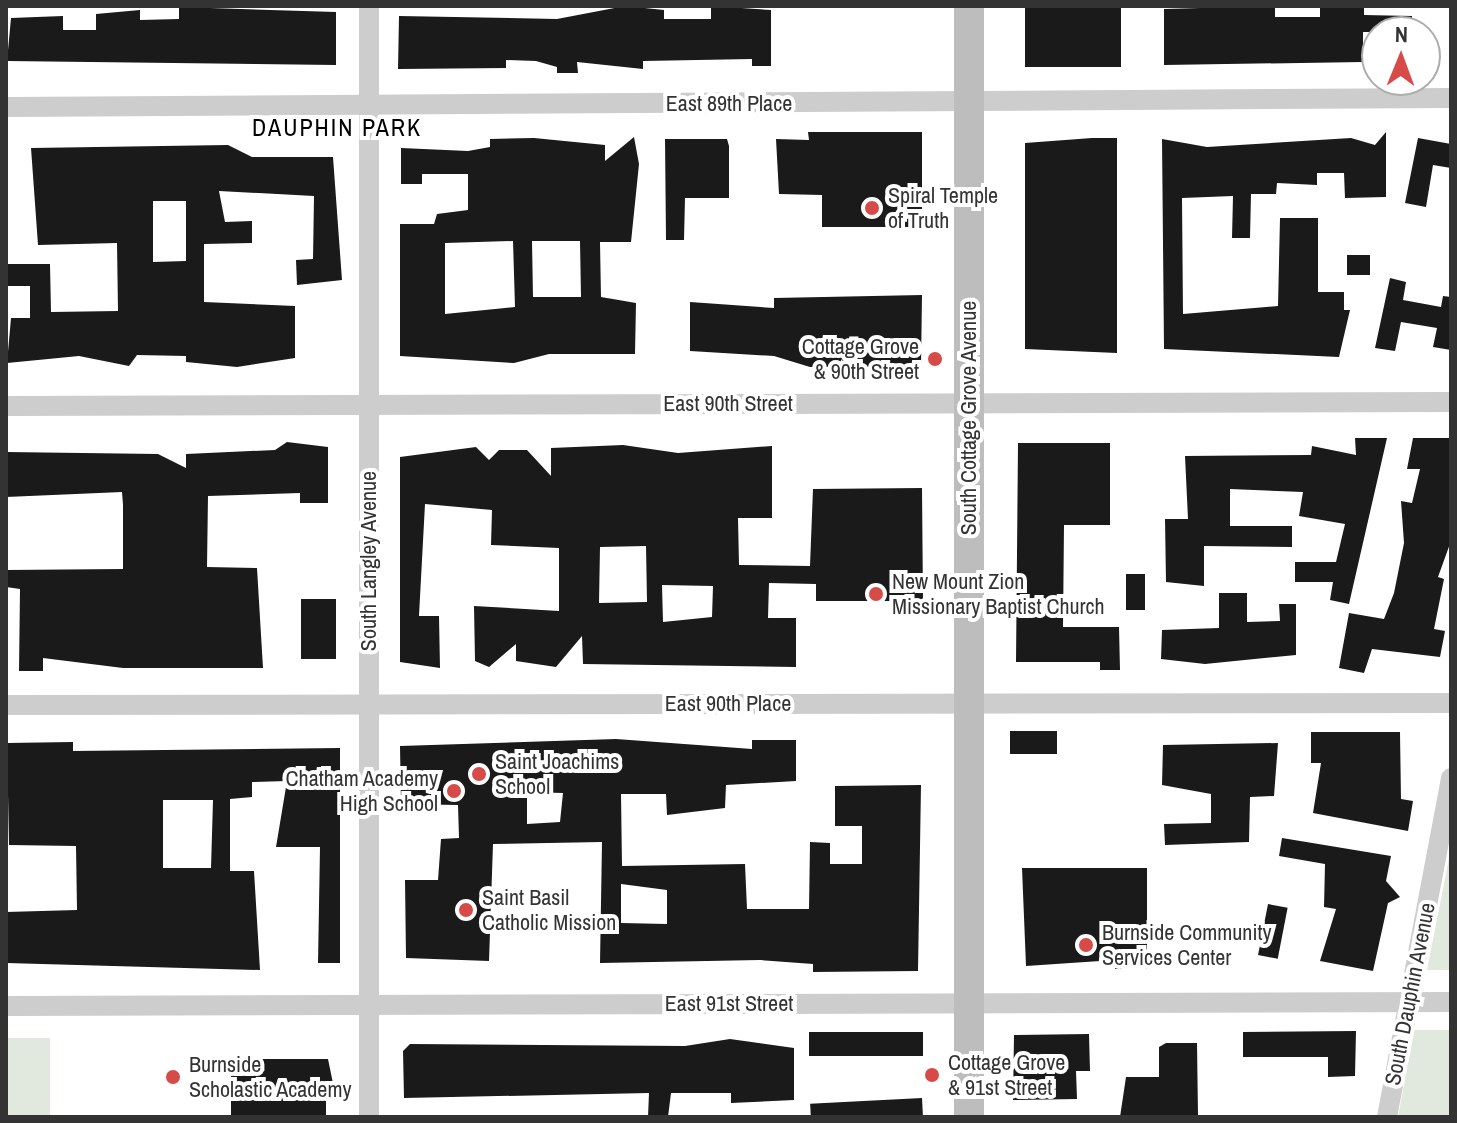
<!DOCTYPE html>
<html>
<head>
<meta charset="utf-8">
<style>
  body { margin:0 }
  #map { position:relative; width:1457px; height:1123px; overflow:hidden; background:#fff; font-family:"Archivo Narrow",sans-serif }
  div>[style] { position:absolute }
  [style*='--x'] { left:calc(var(--x)*1px); top:calc(var(--y)*1px); width:calc(var(--w)*1px); rotate:calc(var(--a)*1deg) }
  .green>* { inset:0; background:#e1e8dd; transform-origin:0 0 }
  .building>* { inset:0; background:#1a1a1a; transform-origin:0 0 }
  .minor>* { height:20px; margin:-10px; padding:0 10px; transform-origin:10px; border-radius:10px; background:#cdcdcd }
  .secondary>* { height:30px; margin:-15px; padding:0 15px; transform-origin:15px; border-radius:15px; background:#bdbdbd }
  .dots>* { width:22px; height:22px; translate:-50% -50%; box-sizing:border-box; border:4px solid #fff; border-radius:50% }
  span { translate:-50% -50%; white-space:nowrap; text-align:center; line-height:1.15; -webkit-text-stroke:8px #fff; paint-order:stroke }
  .street-label { font-size:22px; color:#333 }
  .poi-label { font-size:22px; color:#333 }
  .left { translate:0 -50%; text-align:left }
  .right { translate:-100% -50%; text-align:right }
  .neighbourhood-label { font-size:24px; color:#000; letter-spacing:2px }
  .frame { position:absolute; inset:0; border:8px solid #333; pointer-events:none }
  .north { position:absolute; left:1361px; top:16px; width:80px; height:80px; box-sizing:border-box; background:#fff; border:2px solid #adadad; border-radius:50%; rotate:1deg; font-size:22px; font-weight:700; line-height:32px; text-align:center; color:#333 }
  .north::after { content:''; display:block; margin:auto; width:28px; height:36px; background:#d64a48; clip-path:polygon(50% 0,100% 100%,50% 72%,0 100%) }
</style>
</head>
<body>
<div id="map">
  <div class="green">
    <i style="clip-path:polygon(1451px 848px,1451px 970px,1427px 970px)"></i>
    <i style="clip-path:polygon(1414px 1030px,1451px 1030px,1451px 1117px,1398px 1117px)"></i>
    <i style="left:6px;top:1038px;width:44px;height:79px"></i>
  </div>
  <div class="building">
    <i style="clip-path:polygon(625px 6px,664px 10px,664px 19px,711px 19px,711px 6px,771px 10px,771px 66px,752px 66px,752px 59px,643px 61px,643px 69px,577px 62px,578px 73px,557px 73px,557px 67px,536px 61px,506px 60px,506px 68px,398px 69px,399px 16px,557px 19px)"></i>
    <i style="left:1025px;top:6px;width:96px;height:61px"></i>
    <i style="clip-path:polygon(1275px 6px,1275px 17px,1320px 17px,1320px 7px,1364px 6px,1364px 15px,1412px 16px,1412px 32px,1363px 32px,1363px 62px,1164px 65px,1164px 9px)"></i>
    <i style="clip-path:polygon(179px 7px,336px 12px,336px 65px,7px 61px,11px 18px,63px 16px,63px 30px,96px 30px,96px 14px,140px 10px,140px 20px,179px 19px)"></i>
    <i style="clip-path:polygon(808px 132px,922px 132px,922px 227px,822px 227px,822px 195px,779px 194px,776px 139px,809px 140px)"></i>
    <i style="clip-path:polygon(1386px 132px,1386px 197px,1345px 198px,1344px 173px,1317px 173px,1317px 185px,1277px 183px,1276px 194px,1251px 194px,1250px 238px,1232px 238px,1233px 196px,1182px 198px,1183px 314px,1278px 306px,1280px 218px,1318px 218px,1318px 292px,1344px 292px,1344px 310px,1350px 310px,1339px 357px,1164px 349px,1162px 139px,1207px 147px,1351px 138px,1375px 145px)"></i>
    <i style="clip-path:polygon(evenodd,634px 137px,639px 164px,631px 242px,600px 242px,601px 297px,636px 303px,635px 354px,549px 354px,514px 363px,400px 356px,400px 224px,434px 224px,437px 214px,468px 210px,468px 174px,422px 174px,422px 184px,401px 184px,401px 148px,468px 151px,490px 147px,490px 139px,534px 138px,605px 145px,605px 161px,634px 137px,513px 241px,515px 307px,445px 314px,445px 243px,513px 241px,634px 137px,532px 241px,580px 241px,581px 297px,533px 297px,532px 241px)"></i>
    <i style="clip-path:polygon(1092px 138px,1117px 138px,1117px 353px,1025px 349px,1025px 143px)"></i>
    <i style="clip-path:polygon(1418px 138px,1451px 144px,1451px 168px,1433px 165px,1426px 207px,1405px 203px)"></i>
    <i style="clip-path:polygon(665px 139px,727px 139px,729px 146px,729px 198px,685px 198px,684px 240px,666px 240px)"></i>
    <i style="clip-path:polygon(evenodd,228px 145px,252px 157px,333px 157px,342px 280px,297px 285px,296px 260px,313px 259px,314px 196px,219px 191px,225px 222px,252px 221px,252px 243px,204px 244px,204px 302px,295px 306px,295px 358px,237px 367px,186px 362px,186px 356px,137px 355px,129px 366px,79px 356px,7px 363px,11px 318px,30px 318px,30px 286px,7px 286px,6px 264px,50px 264px,51px 312px,118px 311px,117px 243px,38px 245px,31px 148px,228px 145px,153px 201px,186px 201px,186px 261px,153px 262px,153px 201px)"></i>
    <i style="left:1370px;top:255px;width:20px;height:23px;rotate:90deg"></i>
    <i style="clip-path:polygon(1390px 278px,1406px 282px,1403px 300px,1441px 307px,1443px 296px,1451px 297px,1451px 350px,1433px 347px,1437px 328px,1401px 322px,1395px 351px,1375px 348px)"></i>
    <i style="clip-path:polygon(922px 295px,921px 367px,810px 367px,774px 356px,690px 351px,690px 302px,774px 308px,774px 298px)"></i>
    <i style="clip-path:polygon(1355px 438px,1387px 438px,1349px 604px,1330px 600px,1333px 582px,1295px 582px,1295px 562px,1336px 562px,1345px 524px,1299px 516px,1303px 492px,1230px 489px,1230px 526px,1292px 526px,1292px 547px,1204px 546px,1204px 586px,1166px 582px,1165px 519px,1188px 519px,1185px 456px,1311px 455px,1312px 446px,1356px 455px)"></i>
    <i style="clip-path:polygon(1413px 438px,1451px 438px,1451px 541px,1438px 577px,1444px 579px,1434px 629px,1445px 631px,1440px 657px,1372px 649px,1364px 673px,1339px 668px,1349px 613px,1384px 619px,1394px 593px,1404px 543px,1401px 501px,1412px 503px,1420px 469px,1407px 469px)"></i>
    <i style="clip-path:polygon(287px 442px,328px 447px,328px 503px,300px 503px,300px 493px,208px 496px,207px 567px,257px 568px,263px 668px,123px 668px,43px 658px,43px 671px,19px 671px,20px 589px,6px 587px,6px 570px,123px 569px,123px 505px,122px 492px,6px 497px,6px 452px,158px 454px,186px 468px,186px 454px,275px 450px)"></i>
    <i style="clip-path:polygon(1018px 443px,1110px 443px,1110px 525px,1064px 525px,1063px 627px,1119px 627px,1120px 670px,1100px 670px,1100px 662px,1016px 662px)"></i>
    <i style="clip-path:polygon(evenodd,623px 445px,678px 453px,772px 446px,772px 518px,738px 518px,739px 565px,810px 566px,813px 489px,922px 488px,923px 601px,816px 601px,816px 584px,769px 583px,768px 618px,796px 618px,796px 667px,583px 664px,582px 636px,556px 667px,516px 661px,516px 644px,489px 667px,475px 661px,474px 606px,559px 611px,559px 548px,491px 545px,492px 510px,425px 504px,419px 616px,439px 616px,440px 668px,400px 662px,400px 457px,476px 447px,489px 460px,499px 450px,527px 450px,551px 476px,551px 448px,623px 445px,646px 546px,647px 602px,599px 603px,600px 547px,646px 546px,623px 445px,662px 585px,713px 586px,712px 617px,663px 622px,662px 585px)"></i>
    <i style="left:1126px;top:574px;width:19px;height:36px"></i>
    <i style="clip-path:polygon(1219px 593px,1247px 593px,1247px 622px,1280px 621px,1279px 604px,1296px 604px,1296px 655px,1205px 664px,1161px 659px,1162px 630px,1219px 628px)"></i>
    <i style="left:301px;top:599px;width:35px;height:60px"></i>
    <i style="left:1057px;top:731px;width:23px;height:47px;rotate:90deg"></i>
    <i style="clip-path:polygon(1311px 732px,1400px 732px,1401px 799px,1413px 801px,1408px 831px,1313px 813px,1321px 763px,1311px 763px)"></i>
    <i style="clip-path:polygon(evenodd,616px 739px,752px 749px,752px 740px,796px 740px,796px 781px,726px 785px,725px 808px,667px 815px,666px 794px,621px 794px,622px 866px,745px 864px,747px 909px,809px 909px,810px 842px,830px 843px,830px 864px,862px 864px,862px 826px,835px 826px,835px 786px,921px 785px,918px 971px,813px 972px,813px 964px,760px 960px,600px 963px,602px 842px,493px 844px,489px 961px,406px 958px,405px 880px,438px 880px,441px 839px,459px 838px,458px 805px,401px 804px,400px 746px,616px 739px,527px 792px,563px 793px,560px 822px,527px 824px,527px 792px,616px 739px,621px 884px,667px 890px,667px 924px,621px 923px,621px 884px)"></i>
    <i style="clip-path:polygon(evenodd,73px 742px,73px 751px,340px 748px,340px 963px,318px 963px,320px 847px,276px 847px,287px 781px,252px 782px,252px 797px,230px 799px,230px 871px,254px 871px,260px 970px,6px 963px,6px 912px,77px 910px,76px 846px,9px 845px,7px 743px,73px 742px,163px 800px,213px 800px,211px 868px,163px 868px,163px 800px)"></i>
    <i style="clip-path:polygon(1278px 743px,1274px 796px,1250px 797px,1249px 842px,1165px 845px,1164px 824px,1211px 823px,1211px 794px,1162px 785px,1163px 745px)"></i>
    <i style="clip-path:polygon(1282px 838px,1391px 856px,1386px 881px,1400px 897px,1388px 903px,1373px 971px,1320px 961px,1336px 909px,1324px 907px,1325px 864px,1279px 856px)"></i>
    <i style="clip-path:polygon(1022px 868px,1147px 868px,1147px 969px,1115px 969px,1115px 960px,1026px 966px)"></i>
    <i style="left:1268px;top:904px;width:20px;height:52px;rotate:11deg"></i>
    <i style="clip-path:polygon(1356px 1031px,1355px 1076px,1328px 1077px,1328px 1057px,1243px 1057px,1243px 1032px)"></i>
    <i style="left:809px;top:1032px;width:114px;height:24px"></i>
    <i style="clip-path:polygon(1089px 1034px,1090px 1071px,1076px 1071px,1077px 1099px,1013px 1100px,1014px 1035px)"></i>
    <i style="clip-path:polygon(730px 1039px,794px 1048px,794px 1100px,731px 1103px,731px 1093px,671px 1093px,668px 1117px,648px 1117px,649px 1093px,404px 1098px,403px 1051px,410px 1044px,685px 1046px)"></i>
    <i style="clip-path:polygon(1166px 1043px,1197px 1043px,1198px 1115px,1120px 1117px,1126px 1077px,1159px 1077px,1159px 1047px)"></i>
    <i style="clip-path:polygon(231px 1059px,328px 1059px,336px 1098px,326px 1098px,326px 1117px,231px 1117px)"></i>
    <i style="left:922px;top:1098px;width:19px;height:112px;rotate:87deg"></i>
  </div>
  <div class="minor">
    <i style="--x:369;--y:6;--w:1111;--a:90"></i>
    <i style="--x:6;--y:107;--w:1445;--a:-0.36"></i>
    <i style="--x:6;--y:406;--w:1445;--a:-0.16"></i>
    <i style="--x:6;--y:705;--w:1445;--a:-0.08"></i>
    <i style="--x:6;--y:1006;--w:1445;--a:-0.16"></i>
    <i style="--x:1387;--y:1117;--w:345;--a:-79.3"></i>
  </div>
  <div class="secondary">
    <i style="--x:969;--y:6;--w:1111;--a:90"></i>
  </div>
  <div class="dots">
    <i style="left:872px;top:208px;background:#d64a48"></i>
    <i style="left:935px;top:359px;background:#d64a48"></i>
    <i style="left:876px;top:594px;background:#d64a48"></i>
    <i style="left:479px;top:774px;background:#d64a48"></i>
    <i style="left:454px;top:791px;background:#d64a48"></i>
    <i style="left:466px;top:910px;background:#d64a48"></i>
    <i style="left:1086px;top:945px;background:#d64a48"></i>
    <i style="left:932px;top:1075px;background:#d64a48"></i>
    <i style="left:173px;top:1077px;background:#d64a48"></i>
  </div>
  <div class="street-label">
    <span style="left:729px;top:104px">East 89th Place</span>
    <span style="left:728px;top:404px">East 90th Street</span>
    <span style="left:969px;top:418px;rotate:-90deg">South Cottage Grove Avenue</span>
    <span style="left:369px;top:561px;rotate:-90deg">South Langley Avenue</span>
    <span style="left:728px;top:704px">East 90th Place</span>
    <span style="left:1410px;top:994px;rotate:-79deg">South Dauphin Avenue</span>
    <span style="left:729px;top:1004px">East 91st Street</span>
  </div>
  <div class="poi-label">
    <span class="left" style="left:888px;top:208px">Spiral Temple<br>of Truth</span>
    <span class="right" style="left:919px;top:359px">Cottage Grove<br>&amp; 90th Street</span>
    <span class="left" style="left:892px;top:594px">New Mount Zion<br>Missionary Baptist Church</span>
    <span class="left" style="left:495px;top:774px">Saint Joachims<br>School</span>
    <span class="right" style="left:438px;top:791px">Chatham Academy<br>High School</span>
    <span class="left" style="left:482px;top:910px">Saint Basil<br>Catholic Mission</span>
    <span class="left" style="left:1102px;top:945px">Burnside Community<br>Services Center</span>
    <span class="left" style="left:948px;top:1075px">Cottage Grove<br>&amp; 91st Street</span>
    <span class="left" style="left:189px;top:1077px">Burnside<br>Scholastic Academy</span>
  </div>
  <div class="neighbourhood-label">
    <span style="left:337px;top:128px">DAUPHIN PARK</span>
  </div>
  <div class="frame"></div>
  <div class="north">N</div>
</div>
</body>
</html>
